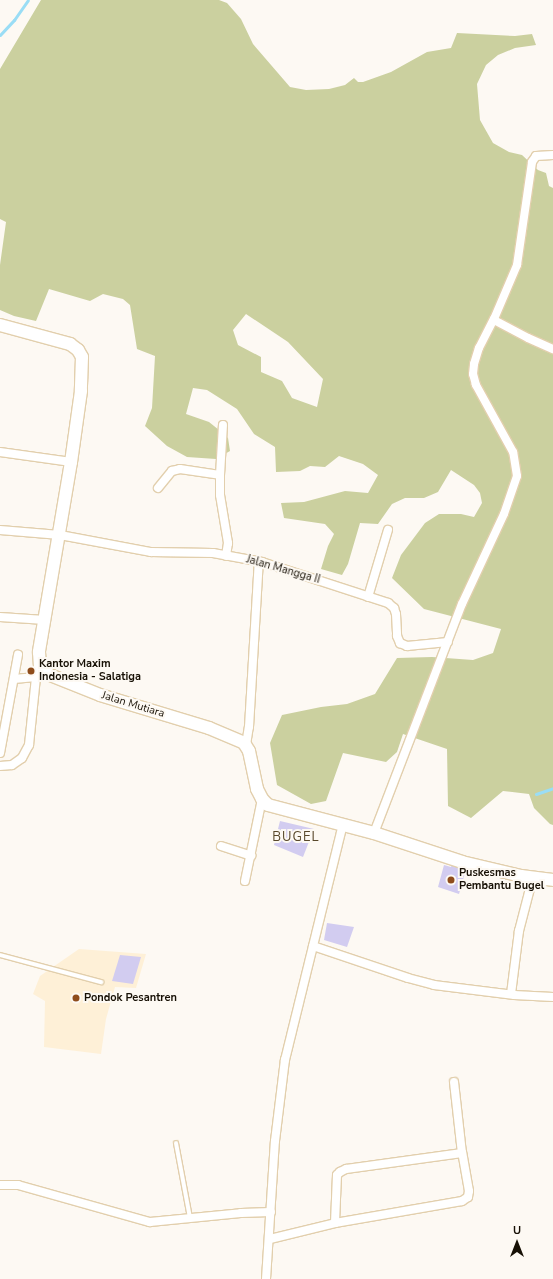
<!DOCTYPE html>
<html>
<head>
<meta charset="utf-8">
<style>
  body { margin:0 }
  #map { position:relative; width:553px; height:1279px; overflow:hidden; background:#fdf9f3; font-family:"Nunito Sans",sans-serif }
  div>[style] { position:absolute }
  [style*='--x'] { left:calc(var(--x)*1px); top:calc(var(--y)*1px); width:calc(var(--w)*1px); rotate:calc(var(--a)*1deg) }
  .built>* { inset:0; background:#fef0d7 }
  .green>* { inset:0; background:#cbd09f }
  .stream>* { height:3px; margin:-1.5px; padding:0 1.5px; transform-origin:1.5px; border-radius:1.5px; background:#9addf5 }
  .building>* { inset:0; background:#d2ccf0 }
  .roads { filter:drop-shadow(1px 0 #e2cfad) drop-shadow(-1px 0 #e2cfad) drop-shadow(0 1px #e2cfad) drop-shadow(0 -1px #e2cfad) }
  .lane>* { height:4px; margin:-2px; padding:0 2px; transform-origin:2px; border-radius:2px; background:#fff }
  .street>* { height:8px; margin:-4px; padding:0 4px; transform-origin:4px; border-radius:4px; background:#fff }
  .secondary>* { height:12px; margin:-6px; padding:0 6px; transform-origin:6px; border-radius:6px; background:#fff }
  .dots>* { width:11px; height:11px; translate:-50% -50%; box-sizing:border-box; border:2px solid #fdf9f3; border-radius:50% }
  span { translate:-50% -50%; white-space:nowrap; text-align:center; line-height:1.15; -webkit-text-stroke:4px #fdf9f3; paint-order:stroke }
  .street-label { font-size:11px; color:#171005 }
  .poi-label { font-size:11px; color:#171005; font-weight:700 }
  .left { translate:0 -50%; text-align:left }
  .quarter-label { font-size:13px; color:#58472a; letter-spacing:1px }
  .north { position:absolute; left:497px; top:1223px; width:40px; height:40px; -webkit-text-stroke:3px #fdf9f3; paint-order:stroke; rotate:0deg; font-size:11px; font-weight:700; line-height:16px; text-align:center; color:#171005 }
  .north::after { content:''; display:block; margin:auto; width:14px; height:18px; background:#171005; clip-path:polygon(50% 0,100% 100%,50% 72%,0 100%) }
</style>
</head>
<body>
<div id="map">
  <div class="built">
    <i style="clip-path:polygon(79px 949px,146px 954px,136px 988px,115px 987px,106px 1019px,101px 1054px,44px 1047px,45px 1001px,33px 994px,40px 976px)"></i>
  </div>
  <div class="green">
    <i style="clip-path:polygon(evenodd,41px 0,219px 0,227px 3px,241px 19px,253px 44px,290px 87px,306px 90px,329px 89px,345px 85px,354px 78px,358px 82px,363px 82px,391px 72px,427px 52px,451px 48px,457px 33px,515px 36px,532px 34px,536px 45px,515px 48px,498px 55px,486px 65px,477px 84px,480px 120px,493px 143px,509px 152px,522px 155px,538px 170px,546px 173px,549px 186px,553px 188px,553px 825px,550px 824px,534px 808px,529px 794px,503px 791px,471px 818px,448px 806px,447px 749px,403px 734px,397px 752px,386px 762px,343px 753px,326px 801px,311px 804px,277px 785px,270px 743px,282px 715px,321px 707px,347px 704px,375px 694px,397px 658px,432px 657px,473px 660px,493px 653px,501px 629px,424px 609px,392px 578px,401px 555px,425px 523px,439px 514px,461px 514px,474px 517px,482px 503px,480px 493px,474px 485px,451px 470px,438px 492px,424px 498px,405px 498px,392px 504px,378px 524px,360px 523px,348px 564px,342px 575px,321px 569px,328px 546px,334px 534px,325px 524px,284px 518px,281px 503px,304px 502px,345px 491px,368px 493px,378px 475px,363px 464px,339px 456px,325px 467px,310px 466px,300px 471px,276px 472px,275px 447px,254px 434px,237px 409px,207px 390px,193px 388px,186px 414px,209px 422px,219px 430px,228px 438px,230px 451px,216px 459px,187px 457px,167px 446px,145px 426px,152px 408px,155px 356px,137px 349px,130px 305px,123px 299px,103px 294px,90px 301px,49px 289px,36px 321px,14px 316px,0 310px,0 265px,6px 222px,0 219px,0 69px,41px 0,246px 314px,288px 342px,323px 379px,317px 407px,292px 398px,282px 381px,261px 372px,261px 357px,238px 345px,233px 330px,246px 314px)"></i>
  </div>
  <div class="stream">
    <i style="--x:0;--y:35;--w:21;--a:-47"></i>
    <i style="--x:14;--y:20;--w:24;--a:-55"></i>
    <i style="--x:536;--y:794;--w:18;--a:-19"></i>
  </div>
  <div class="building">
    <i style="clip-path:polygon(280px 821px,314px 829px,303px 857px,274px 845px)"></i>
    <i style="clip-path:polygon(452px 863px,461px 866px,459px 871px,465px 873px,459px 894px,438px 887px,444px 865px,451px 867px)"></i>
    <i style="clip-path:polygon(327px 923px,354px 927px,347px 947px,324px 940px)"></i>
    <i style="clip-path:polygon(120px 955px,141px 957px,133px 984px,112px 981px)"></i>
  </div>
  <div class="roads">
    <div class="lane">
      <i style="--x:0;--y:955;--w:105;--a:15"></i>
      <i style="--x:176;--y:1143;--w:76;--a:79.4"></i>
    </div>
    <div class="street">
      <i style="--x:494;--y:320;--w:38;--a:28"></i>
      <i style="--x:528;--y:338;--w:27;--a:24"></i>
      <i style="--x:0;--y:452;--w:72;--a:8"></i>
      <i style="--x:220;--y:475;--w:20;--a:90"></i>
      <i style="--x:220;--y:495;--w:49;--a:80.5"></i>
      <i style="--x:228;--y:543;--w:13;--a:99"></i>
      <i style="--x:158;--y:488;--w:22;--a:-51"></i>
      <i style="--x:172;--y:471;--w:8;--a:-14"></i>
      <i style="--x:180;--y:469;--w:40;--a:8.5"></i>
      <i style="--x:220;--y:475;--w:50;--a:-86.6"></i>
      <i style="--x:0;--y:530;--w:60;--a:4.8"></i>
      <i style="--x:60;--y:535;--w:93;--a:10.6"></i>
      <i style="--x:151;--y:552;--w:62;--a:0.9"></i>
      <i style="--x:213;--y:553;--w:50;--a:10.4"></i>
      <i style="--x:262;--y:562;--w:133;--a:18"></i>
      <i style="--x:388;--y:603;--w:8;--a:40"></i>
      <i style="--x:394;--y:608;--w:6;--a:72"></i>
      <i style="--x:396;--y:614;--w:22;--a:87"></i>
      <i style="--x:397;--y:636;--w:8;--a:67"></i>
      <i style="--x:400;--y:643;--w:8;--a:23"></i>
      <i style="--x:407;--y:646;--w:41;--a:-5.6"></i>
      <i style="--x:368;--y:597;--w:70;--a:-73.4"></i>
      <i style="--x:0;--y:617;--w:45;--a:3.8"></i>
      <i style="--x:14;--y:679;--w:22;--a:-5"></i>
      <i style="--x:246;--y:745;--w:18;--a:-81"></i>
      <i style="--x:249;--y:727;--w:166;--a:-86.6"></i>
      <i style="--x:0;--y:753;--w:100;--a:-79.6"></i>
      <i style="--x:0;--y:766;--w:12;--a:-5"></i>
      <i style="--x:12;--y:765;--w:12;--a:-35"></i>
      <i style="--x:22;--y:758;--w:15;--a:-62"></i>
      <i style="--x:29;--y:745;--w:68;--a:-84.1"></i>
      <i style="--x:36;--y:677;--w:12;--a:-70"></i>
      <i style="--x:374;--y:833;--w:245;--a:-69"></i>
      <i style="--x:462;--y:604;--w:99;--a:-65"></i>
      <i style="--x:504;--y:514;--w:40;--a:-71.1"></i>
      <i style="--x:517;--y:476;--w:24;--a:-99"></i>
      <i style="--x:513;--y:452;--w:77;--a:-118.9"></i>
      <i style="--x:476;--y:385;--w:11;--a:-105"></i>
      <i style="--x:473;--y:374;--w:10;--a:-84"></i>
      <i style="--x:474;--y:364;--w:17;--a:-73"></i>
      <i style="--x:479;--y:348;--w:33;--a:-63"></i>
      <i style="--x:494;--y:319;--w:59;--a:-66.9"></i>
      <i style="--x:517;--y:265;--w:104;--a:-81.7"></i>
      <i style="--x:532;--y:162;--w:7;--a:-56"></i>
      <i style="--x:536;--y:156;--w:17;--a:-3"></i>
      <i style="--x:221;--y:846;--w:32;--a:18"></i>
      <i style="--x:245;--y:881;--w:84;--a:-78.3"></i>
      <i style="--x:313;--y:946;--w:100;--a:18.6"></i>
      <i style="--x:408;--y:978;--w:27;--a:15"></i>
      <i style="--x:434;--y:985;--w:81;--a:7.1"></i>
      <i style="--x:514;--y:995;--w:39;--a:3"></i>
      <i style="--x:511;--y:994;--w:64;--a:-82.8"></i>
      <i style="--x:519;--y:931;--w:56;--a:-75.5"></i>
      <i style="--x:454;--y:1082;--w:71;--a:83.6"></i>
      <i style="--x:0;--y:1185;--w:18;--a:0"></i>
      <i style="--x:18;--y:1185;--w:137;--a:15.7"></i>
      <i style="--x:150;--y:1222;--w:91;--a:-5.6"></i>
      <i style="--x:241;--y:1213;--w:30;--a:-2"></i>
      <i style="--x:270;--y:1239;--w:67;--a:-13.8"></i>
      <i style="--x:335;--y:1223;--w:129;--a:-9.8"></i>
      <i style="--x:462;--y:1201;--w:7;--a:-34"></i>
      <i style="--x:468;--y:1197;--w:6;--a:-81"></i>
      <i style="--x:469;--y:1191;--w:39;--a:-100"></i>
      <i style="--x:462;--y:1153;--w:117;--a:172.1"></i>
      <i style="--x:346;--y:1169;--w:7;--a:153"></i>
      <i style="--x:340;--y:1172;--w:4;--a:135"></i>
      <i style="--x:337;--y:1175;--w:48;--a:92.4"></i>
      <i style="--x:266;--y:1279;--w:138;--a:-86.3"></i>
      <i style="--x:275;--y:1141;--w:82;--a:-83"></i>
      <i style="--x:285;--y:1060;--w:243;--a:-76.2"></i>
    </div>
    <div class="secondary">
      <i style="--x:0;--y:325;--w:73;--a:15.2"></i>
      <i style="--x:70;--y:344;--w:10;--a:37"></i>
      <i style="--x:78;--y:350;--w:8;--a:60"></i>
      <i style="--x:82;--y:357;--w:34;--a:92"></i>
      <i style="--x:81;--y:391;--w:72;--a:98"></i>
      <i style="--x:71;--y:462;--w:193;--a:99.6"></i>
      <i style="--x:39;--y:652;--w:14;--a:86"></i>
      <i style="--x:40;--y:666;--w:4;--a:63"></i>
      <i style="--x:42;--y:670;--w:9;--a:32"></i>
      <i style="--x:50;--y:675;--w:54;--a:21.8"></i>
      <i style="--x:100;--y:695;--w:114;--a:16.8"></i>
      <i style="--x:209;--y:728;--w:38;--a:23"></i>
      <i style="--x:244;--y:743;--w:9;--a:58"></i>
      <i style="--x:249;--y:751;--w:39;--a:78"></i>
      <i style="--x:257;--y:789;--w:11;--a:63"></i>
      <i style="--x:262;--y:799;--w:8;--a:45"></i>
      <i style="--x:268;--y:805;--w:110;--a:14.8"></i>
      <i style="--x:374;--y:833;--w:93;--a:18.2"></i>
      <i style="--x:462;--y:862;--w:61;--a:13.3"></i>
      <i style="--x:521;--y:876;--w:32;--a:7"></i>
    </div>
  </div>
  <div class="dots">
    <i style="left:31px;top:671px;background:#8e4c1b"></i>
    <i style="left:451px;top:880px;background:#8e4c1b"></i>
    <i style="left:76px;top:998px;background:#8e4c1b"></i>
  </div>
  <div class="street-label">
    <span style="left:283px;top:570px;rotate:16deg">Jalan Mangga II</span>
    <span style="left:133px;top:705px;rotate:17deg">Jalan Mutiara</span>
  </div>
  <div class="poi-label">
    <span class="left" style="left:39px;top:671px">Kantor Maxim<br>Indonesia - Salatiga</span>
    <span class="left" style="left:459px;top:880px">Puskesmas<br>Pembantu Bugel</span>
    <span class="left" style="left:84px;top:998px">Pondok Pesantren</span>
  </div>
  <div class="quarter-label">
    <span style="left:296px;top:837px">BUGEL</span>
  </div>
  <div class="north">U</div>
</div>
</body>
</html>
